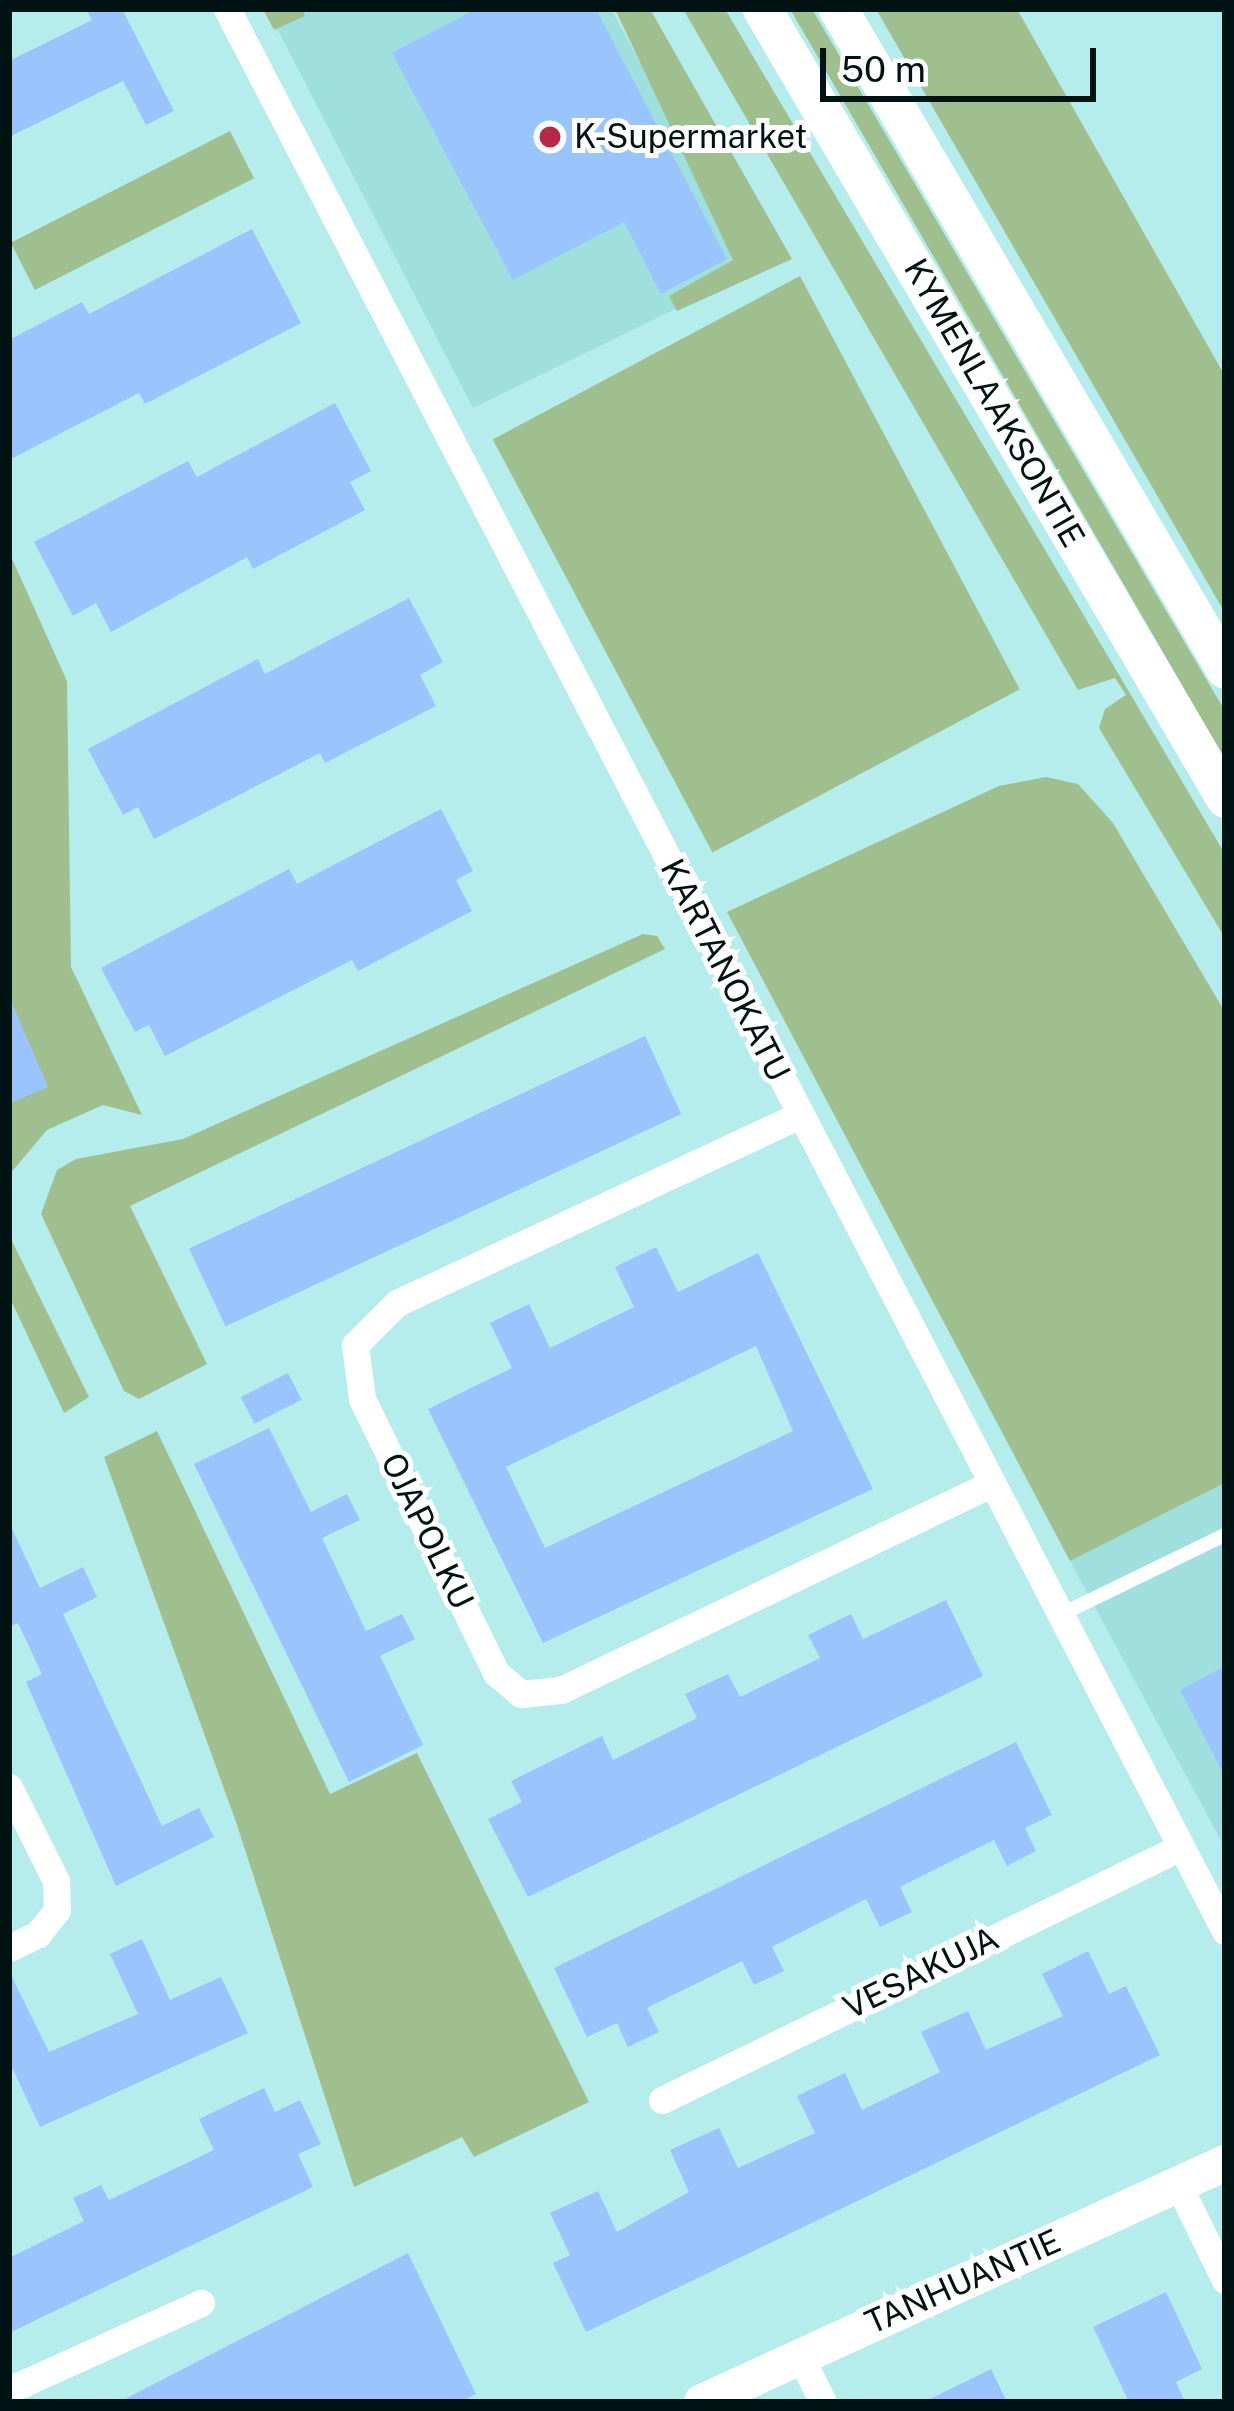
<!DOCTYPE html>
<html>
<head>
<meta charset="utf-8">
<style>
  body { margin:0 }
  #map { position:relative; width:1234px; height:2411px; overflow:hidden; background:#b5edec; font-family:"Public Sans",sans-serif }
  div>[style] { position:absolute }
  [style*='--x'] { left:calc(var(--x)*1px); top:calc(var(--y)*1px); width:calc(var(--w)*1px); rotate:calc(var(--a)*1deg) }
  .built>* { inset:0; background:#9fe0df }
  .green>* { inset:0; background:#a0bf8f; transform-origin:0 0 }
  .building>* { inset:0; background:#99c4fc; transform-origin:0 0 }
  .service>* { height:14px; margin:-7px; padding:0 7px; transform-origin:7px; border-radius:7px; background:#fff }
  .minor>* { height:27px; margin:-13.5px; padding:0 13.5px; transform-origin:13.5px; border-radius:13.5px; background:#fff }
  .tertiary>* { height:36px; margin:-18px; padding:0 18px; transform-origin:18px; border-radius:18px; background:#fff }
  .secondary>* { height:39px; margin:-19.5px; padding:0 19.5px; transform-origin:19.5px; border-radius:19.5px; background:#fff }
  .dots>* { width:33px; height:33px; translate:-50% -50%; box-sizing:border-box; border:6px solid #fff; border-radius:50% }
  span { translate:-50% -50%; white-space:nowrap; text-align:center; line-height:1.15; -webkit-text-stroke:10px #fff; paint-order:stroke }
  .poi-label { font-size:33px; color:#001313 }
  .left { translate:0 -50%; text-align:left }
  .street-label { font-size:33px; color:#001313 }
  .frame { position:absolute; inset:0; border:12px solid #001313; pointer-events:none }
  .scale { position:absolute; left:820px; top:48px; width:276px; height:54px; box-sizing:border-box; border:6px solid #001313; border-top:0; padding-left:15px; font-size:36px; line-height:42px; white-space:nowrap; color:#001313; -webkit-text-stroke:9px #fff; paint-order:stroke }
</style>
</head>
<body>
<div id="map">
  <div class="built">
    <i style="clip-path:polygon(267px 9px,611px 9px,753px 271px,473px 408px)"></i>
    <i style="clip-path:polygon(1225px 1483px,1225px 1848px,1070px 1561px)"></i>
  </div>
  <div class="green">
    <i style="clip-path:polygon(263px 9px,302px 9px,305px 16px,274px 30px)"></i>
    <i style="clip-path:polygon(615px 9px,650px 9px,792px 259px,677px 311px,669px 296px,733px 260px)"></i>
    <i style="clip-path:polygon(683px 9px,725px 9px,1225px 854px,1225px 938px,1099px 728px,1105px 709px,1126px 695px,1115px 678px,1078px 690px)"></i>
    <i style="clip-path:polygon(790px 9px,812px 9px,1225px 711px,1225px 759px)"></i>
    <i style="clip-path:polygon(876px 9px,1017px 9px,1225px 376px,1225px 613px)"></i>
    <i style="left:230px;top:131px;width:53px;height:246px;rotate:63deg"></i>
    <i style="left:800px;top:276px;width:468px;height:348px;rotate:62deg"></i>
    <i style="clip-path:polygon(9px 552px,67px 681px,71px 967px,142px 1115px,103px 1105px,47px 1130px,9px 1175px)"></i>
    <i style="clip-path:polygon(1046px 777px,1078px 784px,1113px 823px,1225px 1012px,1225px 1483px,1070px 1561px,727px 912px,999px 786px)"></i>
    <i style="clip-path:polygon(643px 934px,657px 936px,665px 949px,130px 1206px,207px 1364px,139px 1399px,124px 1391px,41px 1214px,57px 1170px,76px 1159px,183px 1139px)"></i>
    <i style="clip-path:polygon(9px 1235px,89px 1397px,64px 1413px,9px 1296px)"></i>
    <i style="clip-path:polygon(157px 1431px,330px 1794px,417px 1753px,589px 2102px,474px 2157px,462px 2137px,354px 2187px,236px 1822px,104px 1457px)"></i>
  </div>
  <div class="building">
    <i style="clip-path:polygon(86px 9px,122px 9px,174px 111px,146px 125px,123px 81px,9px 137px,9px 61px,92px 20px)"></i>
    <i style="clip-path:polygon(476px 9px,596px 9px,727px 259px,661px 294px,624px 222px,513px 280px,392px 53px)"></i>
    <i style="clip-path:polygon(252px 229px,301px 323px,145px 404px,139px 393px,9px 460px,9px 340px,82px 302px,89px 314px)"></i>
    <i style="clip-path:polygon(335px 403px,371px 471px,350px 482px,365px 510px,253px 569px,247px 557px,111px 632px,96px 603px,73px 616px,34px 542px,188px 461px,197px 477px)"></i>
    <i style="clip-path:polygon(409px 598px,443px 662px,420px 675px,436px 706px,325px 763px,320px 753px,154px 839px,138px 807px,123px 815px,88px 749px,258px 659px,265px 674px)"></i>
    <i style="clip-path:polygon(441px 809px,473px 871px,456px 880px,472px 911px,358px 971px,352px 960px,165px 1056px,149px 1025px,135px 1032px,101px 968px,289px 869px,297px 884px)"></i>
    <i style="clip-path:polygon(9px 996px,48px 1087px,9px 1104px)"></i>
    <i style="left:645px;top:1036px;width:86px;height:503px;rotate:65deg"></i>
    <i style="clip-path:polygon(evenodd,656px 1247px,678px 1292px,758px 1253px,873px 1489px,543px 1643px,428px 1409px,512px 1368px,490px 1323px,529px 1304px,550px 1348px,634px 1307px,615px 1267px,656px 1247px,756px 1346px,793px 1431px,545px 1548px,506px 1467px,756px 1346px)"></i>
    <i style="left:288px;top:1373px;width:30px;height:53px;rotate:63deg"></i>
    <i style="clip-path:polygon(269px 1428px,311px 1512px,347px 1494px,360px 1520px,322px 1538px,366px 1631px,402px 1614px,415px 1639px,380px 1656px,423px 1745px,349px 1782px,194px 1464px)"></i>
    <i style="clip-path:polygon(9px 1523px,40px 1588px,83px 1567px,97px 1597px,63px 1614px,162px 1826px,199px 1808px,214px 1837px,116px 1886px,26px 1682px,42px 1674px,18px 1623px,9px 1627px)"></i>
    <i style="clip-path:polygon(946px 1600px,983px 1676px,528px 1897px,488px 1819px,522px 1802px,511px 1781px,602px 1736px,613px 1760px,697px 1718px,685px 1694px,728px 1674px,740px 1697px,820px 1658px,808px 1635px,851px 1614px,863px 1639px)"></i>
    <i style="clip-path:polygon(1225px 1666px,1225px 1777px,1180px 1690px)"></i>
    <i style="clip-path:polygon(1016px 1742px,1052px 1815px,1025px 1828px,1036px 1851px,1007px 1866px,994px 1840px,900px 1887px,912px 1912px,880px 1927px,866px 1899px,772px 1947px,784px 1971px,754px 1985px,742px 1961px,647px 2008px,659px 2032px,628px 2047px,617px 2023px,587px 2037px,554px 1968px)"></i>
    <i style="clip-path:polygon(142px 1939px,170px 2000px,221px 1977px,248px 2033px,40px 2127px,9px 2061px,9px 1971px,49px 2052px,138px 2014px,110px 1954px)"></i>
    <i style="clip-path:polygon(1088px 1951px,1109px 1994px,1126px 1986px,1160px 2055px,586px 2332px,553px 2263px,570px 2255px,550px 2213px,598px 2191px,617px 2232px,689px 2192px,670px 2150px,719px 2128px,738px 2168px,815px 2133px,797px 2096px,845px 2073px,862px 2110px,940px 2072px,921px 2032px,968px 2011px,986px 2050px,1063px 2016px,1042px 1974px)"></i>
    <i style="clip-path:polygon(264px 2088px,275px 2112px,300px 2100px,321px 2144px,298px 2154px,313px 2187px,9px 2333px,9px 2258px,84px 2221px,73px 2198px,101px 2185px,109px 2200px,214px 2150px,199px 2119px)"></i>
    <i style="clip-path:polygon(408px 2253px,476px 2394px,460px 2402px,119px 2402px)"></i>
    <i style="clip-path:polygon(1166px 2292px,1202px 2369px,1176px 2382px,1185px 2402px,1129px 2402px,1093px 2327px)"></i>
    <i style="clip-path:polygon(991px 2369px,1007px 2402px,924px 2402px)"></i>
  </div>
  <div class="service">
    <i style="--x:1060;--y:1615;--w:183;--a:-25.9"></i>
  </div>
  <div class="minor">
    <i style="--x:227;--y:9;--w:2166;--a:62.56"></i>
    <i style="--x:800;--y:1115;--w:445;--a:155"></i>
    <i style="--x:397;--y:1303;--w:59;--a:135"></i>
    <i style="--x:355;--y:1345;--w:54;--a:82.6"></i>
    <i style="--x:362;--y:1399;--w:305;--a:63.9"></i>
    <i style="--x:496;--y:1673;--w:33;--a:40"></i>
    <i style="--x:521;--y:1694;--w:40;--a:-5.7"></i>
    <i style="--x:561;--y:1690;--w:477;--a:-25.6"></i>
    <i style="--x:9;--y:1787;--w:105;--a:63.4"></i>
    <i style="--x:56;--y:1881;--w:29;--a:88"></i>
    <i style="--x:57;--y:1910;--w:31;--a:128"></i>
    <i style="--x:38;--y:1934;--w:32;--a:154"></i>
    <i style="--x:662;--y:2100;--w:577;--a:-25.99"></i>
    <i style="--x:1178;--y:2184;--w:107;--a:63.9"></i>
    <i style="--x:800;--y:2356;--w:51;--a:63.4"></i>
    <i style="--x:9;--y:2390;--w:211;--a:-24.4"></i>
  </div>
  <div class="tertiary">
    <i style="--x:702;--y:2402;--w:575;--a:-24.56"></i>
  </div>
  <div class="secondary">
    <i style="--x:762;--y:9;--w:915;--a:59.59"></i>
    <i style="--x:838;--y:9;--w:765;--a:59.61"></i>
  </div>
  <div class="dots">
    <i style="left:550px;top:137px;background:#b82747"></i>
  </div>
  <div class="poi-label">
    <span class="left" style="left:574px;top:137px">K-Supermarket</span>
  </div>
  <div class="street-label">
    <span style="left:994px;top:403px;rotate:60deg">KYMENLAAKSONTIE</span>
    <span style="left:725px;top:970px;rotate:63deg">KARTANOKATU</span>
    <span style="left:427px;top:1531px;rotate:64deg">OJAPOLKU</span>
    <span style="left:921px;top:1973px;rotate:-26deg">VESAKUJA</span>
    <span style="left:963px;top:2282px;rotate:-24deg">TANHUANTIE</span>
  </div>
  <div class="frame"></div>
  <div class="scale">50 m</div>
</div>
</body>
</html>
